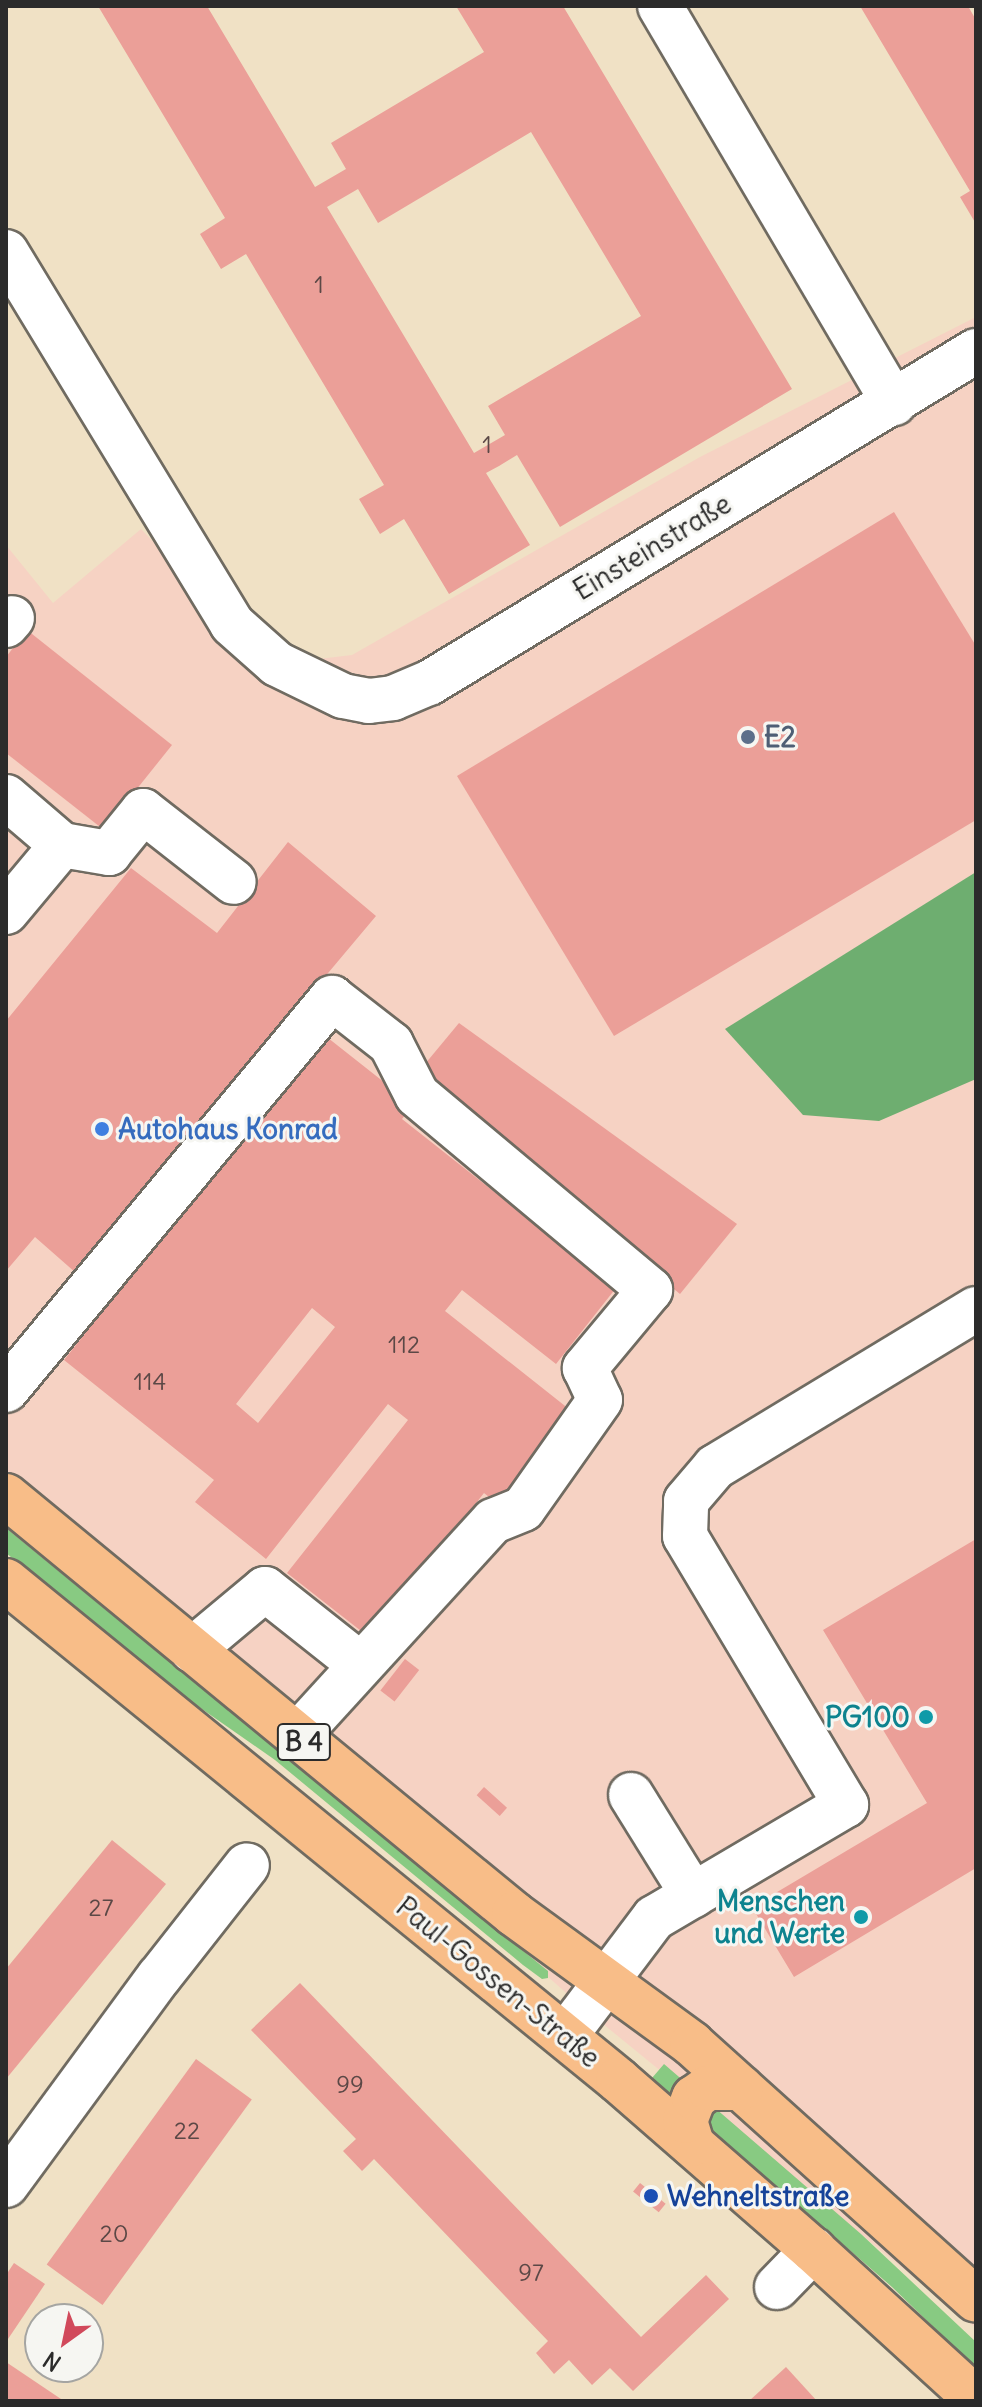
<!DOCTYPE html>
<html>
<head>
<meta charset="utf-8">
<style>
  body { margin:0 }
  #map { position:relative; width:982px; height:2407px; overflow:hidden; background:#f0e1c5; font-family:Delius,sans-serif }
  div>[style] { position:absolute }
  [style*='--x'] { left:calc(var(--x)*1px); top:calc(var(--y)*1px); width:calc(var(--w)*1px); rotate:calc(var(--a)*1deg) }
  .built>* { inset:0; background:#f6d2c3 }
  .green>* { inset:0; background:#88ca82 }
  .forest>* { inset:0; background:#6eae70 }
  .building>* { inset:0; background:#eb9f98; transform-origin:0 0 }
  .roads { filter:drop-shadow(2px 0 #706b61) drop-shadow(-2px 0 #706b61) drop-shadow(0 2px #706b61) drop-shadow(0 -2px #706b61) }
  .minor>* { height:44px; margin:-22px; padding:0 22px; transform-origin:22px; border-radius:22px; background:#fff }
  .major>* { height:44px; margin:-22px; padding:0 22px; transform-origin:22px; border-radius:22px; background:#f8bd88 }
  .dots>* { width:22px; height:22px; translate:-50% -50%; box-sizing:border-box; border:4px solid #f6f6f2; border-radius:50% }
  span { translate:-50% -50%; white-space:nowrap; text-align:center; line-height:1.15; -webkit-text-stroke:6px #f6f6f2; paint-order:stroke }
  .number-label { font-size:24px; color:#5b4846 }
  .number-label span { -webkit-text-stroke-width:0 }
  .shield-label span { padding:2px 6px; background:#f6f6f2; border:2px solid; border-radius:6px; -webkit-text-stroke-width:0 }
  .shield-label { font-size:26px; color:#2b2b2b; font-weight:700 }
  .street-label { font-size:28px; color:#2b2b2b }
  .service-label { font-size:28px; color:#4e5e75; font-weight:700 }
  .left { translate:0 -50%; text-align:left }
  .shop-label { font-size:28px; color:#366cbe; font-weight:700 }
  .culture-label { font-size:28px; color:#0d838f; font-weight:700 }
  .right { translate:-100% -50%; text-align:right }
  .transit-label { font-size:28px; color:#164399; font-weight:700 }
  .frame { position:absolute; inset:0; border:8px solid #2b2b2b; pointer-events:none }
  .north { position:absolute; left:24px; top:2303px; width:80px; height:80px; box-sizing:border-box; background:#f6f6f2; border:2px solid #a5a5a2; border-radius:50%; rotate:213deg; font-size:22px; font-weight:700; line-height:32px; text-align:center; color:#2b2b2b }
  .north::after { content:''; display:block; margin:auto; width:28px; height:36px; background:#d1495b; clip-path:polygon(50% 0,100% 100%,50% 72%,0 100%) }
</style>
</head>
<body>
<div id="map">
  <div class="built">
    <i style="clip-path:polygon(976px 317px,976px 2328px,581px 2006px,327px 1782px,6px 1523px,6px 545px,53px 603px,141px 529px,232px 624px,277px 664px,352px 655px,700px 457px)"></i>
  </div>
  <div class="green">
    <i style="clip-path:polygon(6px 1528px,500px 1932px,548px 1971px,548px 1978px,542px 1979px,523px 1965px,275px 1760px,179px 1693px,6px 1553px)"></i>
    <i style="clip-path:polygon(664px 2064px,861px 2234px,976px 2342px,976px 2368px,892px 2287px,652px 2078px)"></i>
  </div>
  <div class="forest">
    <i style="clip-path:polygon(976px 872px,976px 1079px,879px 1121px,803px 1115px,725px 1029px)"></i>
  </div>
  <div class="building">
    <i style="clip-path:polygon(evenodd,98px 6px,207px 6px,315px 187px,346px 169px,331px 143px,484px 52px,456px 6px,563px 6px,792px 389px,560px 527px,517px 455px,499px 466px,486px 473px,530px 545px,449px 594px,404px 519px,380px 534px,359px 499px,384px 485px,246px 254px,221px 269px,200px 234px,225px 218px,98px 6px,531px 132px,641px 316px,488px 406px,505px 435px,474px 453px,327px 207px,358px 189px,378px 223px,531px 132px)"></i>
    <i style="clip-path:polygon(860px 6px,968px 6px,976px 20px,976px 224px,960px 197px,970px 191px)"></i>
    <i style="clip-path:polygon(894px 512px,976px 646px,976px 820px,614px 1036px,457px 776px)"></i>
    <i style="clip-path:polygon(27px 630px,172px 745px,104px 830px,6px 753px,6px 657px)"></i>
    <i style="clip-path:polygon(288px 842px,376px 916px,76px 1273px,35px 1237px,6px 1271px,6px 1021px,131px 868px,217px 933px)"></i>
    <i style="clip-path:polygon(459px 1023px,737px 1224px,680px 1294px,415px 1076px)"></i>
    <i style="clip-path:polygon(evenodd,323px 1034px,413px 1105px,402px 1119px,616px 1288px,556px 1364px,462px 1290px,445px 1311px,579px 1417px,505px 1510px,484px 1493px,370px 1638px,287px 1573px,408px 1420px,388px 1404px,266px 1559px,195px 1502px,214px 1480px,64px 1360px,323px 1034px,312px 1308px,335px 1327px,258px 1423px,236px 1404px,312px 1308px)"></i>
    <i style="clip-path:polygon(976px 1539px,976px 1868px,794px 1977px,752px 1907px,927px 1803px,823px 1630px)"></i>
    <i style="left:405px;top:1659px;width:18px;height:40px;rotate:38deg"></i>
    <i style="left:484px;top:1787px;width:31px;height:11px;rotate:42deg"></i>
    <i style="clip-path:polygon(112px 1840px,166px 1884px,6px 2079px,6px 1969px)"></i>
    <i style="clip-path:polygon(300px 1983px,641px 2337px,706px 2275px,729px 2299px,633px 2391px,610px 2368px,592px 2385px,569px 2360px,554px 2374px,536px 2353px,548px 2341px,374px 2159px,362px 2171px,343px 2151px,356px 2139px,251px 2030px)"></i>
    <i style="left:196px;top:2059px;width:69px;height:254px;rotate:36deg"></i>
    <i style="left:640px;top:2183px;width:33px;height:11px;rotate:39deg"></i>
    <i style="clip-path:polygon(14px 2263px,45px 2284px,6px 2342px,6px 2275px)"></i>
    <i style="clip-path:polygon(6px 2362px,64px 2401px,6px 2401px)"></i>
    <i style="clip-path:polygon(786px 2367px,817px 2401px,749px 2401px)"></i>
  </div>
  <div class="roads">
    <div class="minor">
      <i style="--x:660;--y:6;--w:461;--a:59.5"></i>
      <i style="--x:6;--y:252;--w:435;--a:58.7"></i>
      <i style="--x:232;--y:624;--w:60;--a:41.6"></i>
      <i style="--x:277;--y:664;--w:73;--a:25.9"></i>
      <i style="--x:343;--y:696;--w:26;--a:11"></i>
      <i style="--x:369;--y:701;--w:24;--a:-7"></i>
      <i style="--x:393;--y:698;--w:39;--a:-23"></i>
      <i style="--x:429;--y:683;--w:640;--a:-31.26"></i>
      <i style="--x:6;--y:625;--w:9;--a:-49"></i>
      <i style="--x:6;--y:797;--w:74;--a:40.6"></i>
      <i style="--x:6;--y:912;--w:87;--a:-50.1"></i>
      <i style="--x:62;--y:845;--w:48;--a:9.7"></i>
      <i style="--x:109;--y:853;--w:54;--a:-51"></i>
      <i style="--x:143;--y:811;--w:115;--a:38"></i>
      <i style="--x:6;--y:1390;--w:510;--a:-50.25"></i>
      <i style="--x:332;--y:998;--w:75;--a:37.9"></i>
      <i style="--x:391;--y:1044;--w:57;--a:63"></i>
      <i style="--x:417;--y:1095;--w:304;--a:39.9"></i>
      <i style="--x:650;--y:1290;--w:102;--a:129.8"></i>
      <i style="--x:585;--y:1368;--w:35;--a:65"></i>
      <i style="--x:600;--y:1400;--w:133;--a:125.2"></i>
      <i style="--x:523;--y:1509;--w:32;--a:158"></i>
      <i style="--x:493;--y:1521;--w:291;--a:132.4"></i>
      <i style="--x:192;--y:1650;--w:95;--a:-39.9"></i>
      <i style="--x:265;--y:1589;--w:122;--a:38.4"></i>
      <i style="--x:631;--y:1795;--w:118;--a:58.2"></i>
      <i style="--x:565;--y:2036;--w:148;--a:-53"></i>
      <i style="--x:654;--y:1918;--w:223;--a:-30.5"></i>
      <i style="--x:846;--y:1805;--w:313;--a:-120.9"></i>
      <i style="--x:685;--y:1536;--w:35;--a:-88"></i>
      <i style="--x:686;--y:1501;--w:45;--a:-49.5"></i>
      <i style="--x:715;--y:1467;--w:305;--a:-31.2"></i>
      <i style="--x:6;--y:2185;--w:258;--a:-53.7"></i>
      <i style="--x:159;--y:1977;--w:142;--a:-51.8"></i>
      <i style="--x:777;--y:2287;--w:52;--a:-45.8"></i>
    </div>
    <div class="major">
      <i style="--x:6;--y:1496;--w:658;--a:39.45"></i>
      <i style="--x:514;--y:1914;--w:220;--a:36.1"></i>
      <i style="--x:692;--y:2044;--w:382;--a:42"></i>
      <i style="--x:6;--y:1581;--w:790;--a:39.19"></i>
      <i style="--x:618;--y:2080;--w:259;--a:41.1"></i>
      <i style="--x:813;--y:2250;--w:221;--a:42.4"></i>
      <i style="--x:692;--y:2144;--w:24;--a:-107"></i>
      <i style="--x:685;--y:2121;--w:25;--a:-69"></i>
      <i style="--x:694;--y:2098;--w:17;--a:-36"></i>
      <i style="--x:708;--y:2088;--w:33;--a:0"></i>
    </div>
  </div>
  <div class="dots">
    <i style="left:748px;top:737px;background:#5c6f8a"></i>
    <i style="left:102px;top:1129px;background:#3f7fe0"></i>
    <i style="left:926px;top:1717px;background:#0f9aa8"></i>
    <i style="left:861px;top:1917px;background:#0f9aa8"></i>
    <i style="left:651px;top:2196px;background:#1a4fb4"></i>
  </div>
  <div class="number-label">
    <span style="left:319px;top:285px">1</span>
    <span style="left:487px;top:445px">1</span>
    <span style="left:404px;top:1345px">112</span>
    <span style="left:150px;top:1382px">114</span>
    <span style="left:101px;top:1908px">27</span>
    <span style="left:350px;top:2085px">99</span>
    <span style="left:187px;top:2131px">22</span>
    <span style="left:114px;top:2234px">20</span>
    <span style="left:531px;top:2273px">97</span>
  </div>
  <div class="shield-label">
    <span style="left:304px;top:1742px">B 4</span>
  </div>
  <div class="street-label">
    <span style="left:652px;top:547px;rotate:-31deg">Einsteinstraße</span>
    <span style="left:498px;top:1982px;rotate:39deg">Paul-Gossen-Straße</span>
  </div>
  <div class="service-label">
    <span class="left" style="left:764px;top:737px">E2</span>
  </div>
  <div class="shop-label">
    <span class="left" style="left:118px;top:1129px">Autohaus Konrad</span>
  </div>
  <div class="culture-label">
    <span class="right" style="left:910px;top:1717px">PG100</span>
    <span class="right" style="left:845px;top:1917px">Menschen<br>und Werte</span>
  </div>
  <div class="transit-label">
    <span class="left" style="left:667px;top:2196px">Wehneltstraße</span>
  </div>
  <div class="frame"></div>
  <div class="north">N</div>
</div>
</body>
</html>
